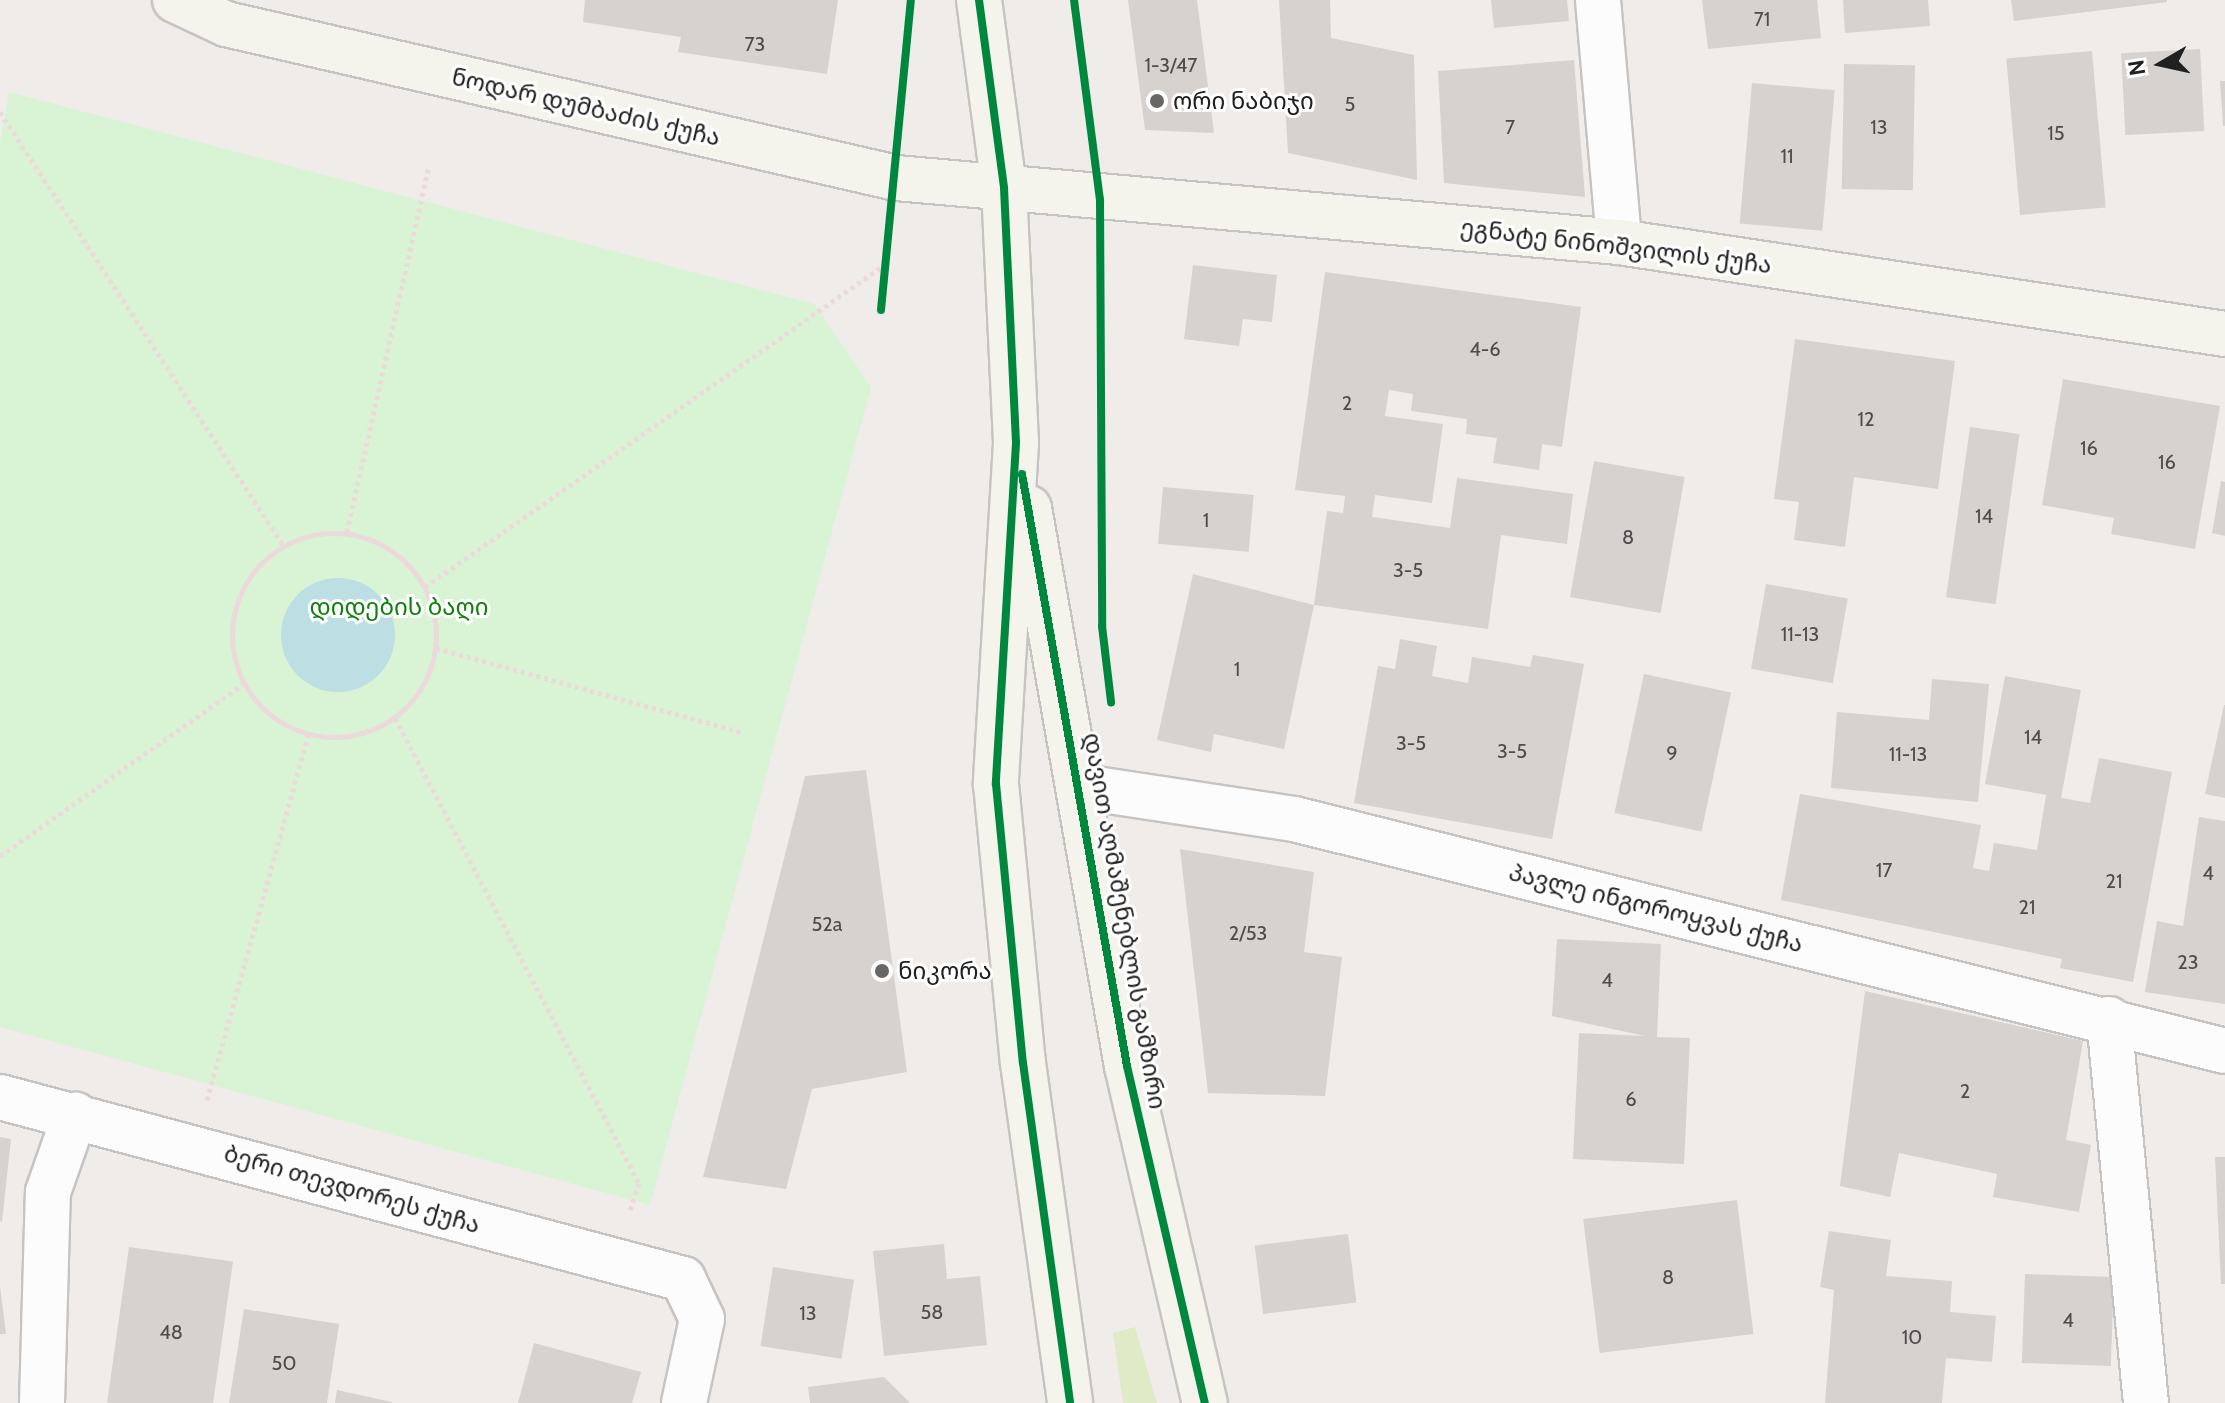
<!DOCTYPE html>
<html>
<head>
<meta charset="utf-8">
<style>
  body { margin:0 }
  #map { position:relative; width:2225px; height:1403px; overflow:hidden; background:#efece9; font-family:Cabin,"Noto Sans Georgian",sans-serif }
  div>[style] { position:absolute }
  [style*='--x'] { left:calc(var(--x)*1px); top:calc(var(--y)*1px); width:calc(var(--w)*1px); rotate:calc(var(--a)*1deg) }
  .grass>* { inset:0; background:#dfebc7 }
  .park>* { inset:0; background:#d8f4d5 }
  .water>* { inset:0; background:#bddee2 }
  .round { border-radius:50% }
  .building>* { inset:0; background:#d6d2d0; transform-origin:0 0 }
  .path>* { height:5px; margin-top:-2.5px; transform-origin:0; background:repeating-linear-gradient(90deg,#ecdada 0 4px,transparent 0 8px) }
  .path>.ring { margin:-2.5px; padding:0; box-sizing:content-box; background:none; border:5px solid #ecdada; border-radius:50% }
  .roads { filter:drop-shadow(2px 0 #c6c4c3) drop-shadow(-2px 0 #c6c4c3) drop-shadow(0 2px #c6c4c3) drop-shadow(0 -2px #c6c4c3) }
  .street>* { height:44px; margin:-22px; padding:0 22px; transform-origin:22px; border-radius:22px; background:#fdfcfc }
  .secondary>* { height:44px; margin:-22px; padding:0 22px; transform-origin:22px; border-radius:22px; background:#f4f3ec }
  .cycleway>* { height:8px; margin:-4px; padding:0 4px; transform-origin:4px; border-radius:4px; background:#00873e }
  .dots>* { width:22px; height:22px; translate:-50% -50%; box-sizing:border-box; border:4px solid #fff; border-radius:50% }
  span { translate:-50% -50%; white-space:nowrap; text-align:center; line-height:1.15; -webkit-text-stroke:6px #fff; paint-order:stroke }
  .number-label { font-size:20px; color:#4e4c4c }
  .number-label span { -webkit-text-stroke-width:0 }
  .poi-label { font-size:24px; color:#202020 }
  .left { translate:0 -50%; text-align:left }
  .street-label { font-size:24px; color:#202020 }
  .park-label { font-size:24px; color:#0e820b }
  .north { position:absolute; left:2121px; top:24px; width:80px; height:80px; -webkit-text-stroke:6px #fff; paint-order:stroke; rotate:261deg; font-size:22px; font-weight:700; line-height:32px; text-align:center; color:#202020 }
  .north::after { content:''; display:block; margin:auto; width:28px; height:36px; background:#202020; clip-path:polygon(50% 0,100% 100%,50% 72%,0 100%) }
</style>
</head>
<body>
<div id="map">
  <div class="grass">
    <i style="clip-path:polygon(1135px 1327px,1157px 1403px,1123px 1403px,1113px 1333px)"></i>
  </div>
  <div class="park">
    <i style="clip-path:polygon(9px 92px,814px 304px,871px 387px,650px 1205px,0 1027px,0 143px)"></i>
  </div>
  <div class="water">
    <i class="round" style="left:281px;top:578px;width:114px;height:114px"></i>
  </div>
  <div class="building">
    <i style="clip-path:polygon(585px 0,838px 0,827px 74px,678px 52px,681px 37px,583px 22px)"></i>
    <i style="clip-path:polygon(1128px 0,1197px 0,1214px 133px,1145px 130px)"></i>
    <i style="clip-path:polygon(1279px 0,1330px 0,1331px 38px,1414px 55px,1417px 180px,1288px 153px)"></i>
    <i style="clip-path:polygon(1491px 0,1567px 0,1569px 21px,1494px 28px)"></i>
    <i style="clip-path:polygon(1702px 0,1817px 0,1821px 38px,1708px 49px)"></i>
    <i style="clip-path:polygon(1843px 0,1928px 0,1930px 26px,1845px 33px)"></i>
    <i style="clip-path:polygon(2011px 0,2167px 0,2167px 2px,2014px 21px)"></i>
    <i style="left:2200px;top:49px;width:82px;height:79px;rotate:87deg"></i>
    <i style="left:2092px;top:51px;width:157px;height:86px;rotate:85deg"></i>
    <i style="clip-path:polygon(1574px 60px,1585px 197px,1444px 183px,1438px 71px)"></i>
    <i style="left:1844px;top:64px;width:71px;height:125px;rotate:1deg"></i>
    <i style="clip-path:polygon(2220px 81px,2225px 81px,2225px 126px,2223px 126px)"></i>
    <i style="left:1752px;top:83px;width:83px;height:141px;rotate:5deg"></i>
    <i style="clip-path:polygon(1193px 265px,1277px 275px,1272px 322px,1243px 319px,1239px 346px,1184px 339px)"></i>
    <i style="clip-path:polygon(1325px 272px,1581px 307px,1562px 447px,1542px 444px,1539px 470px,1493px 463px,1497px 438px,1466px 434px,1467px 419px,1411px 411px,1413px 394px,1389px 390px,1385px 416px,1443px 424px,1432px 503px,1375px 495px,1372px 517px,1450px 528px,1457px 478px,1573px 494px,1567px 544px,1501px 535px,1488px 629px,1314px 605px,1327px 511px,1343px 513px,1345px 496px,1295px 490px)"></i>
    <i style="clip-path:polygon(1795px 339px,1955px 361px,1938px 489px,1854px 477px,1845px 547px,1794px 540px,1799px 502px,1774px 499px)"></i>
    <i style="clip-path:polygon(2063px 379px,2220px 406px,2195px 549px,2111px 534px,2114px 518px,2042px 505px)"></i>
    <i style="left:1970px;top:427px;width:50px;height:172px;rotate:8deg"></i>
    <i style="left:1594px;top:461px;width:92px;height:138px;rotate:10deg"></i>
    <i style="clip-path:polygon(2221px 481px,2225px 482px,2225px 536px,2212px 533px)"></i>
    <i style="left:1163px;top:487px;width:91px;height:57px;rotate:5deg"></i>
    <i style="clip-path:polygon(1193px 574px,1314px 605px,1284px 749px,1214px 734px,1211px 752px,1157px 740px)"></i>
    <i style="left:1766px;top:584px;width:83px;height:86px;rotate:10deg"></i>
    <i style="clip-path:polygon(1400px 639px,1437px 646px,1432px 676px,1468px 683px,1472px 657px,1530px 667px,1533px 655px,1584px 664px,1552px 839px,1354px 803px,1378px 666px,1395px 669px)"></i>
    <i style="left:1644px;top:674px;width:89px;height:142px;rotate:12deg"></i>
    <i style="clip-path:polygon(2005px 676px,2081px 690px,2061px 798px,2090px 803px,2099px 758px,2172px 772px,2133px 982px,2060px 968px,2062px 959px,1781px 900px,1800px 794px,1981px 825px,1973px 868px,1989px 871px,1994px 843px,2037px 850px,2046px 795px,1985px 784px)"></i>
    <i style="clip-path:polygon(1932px 679px,1989px 684px,1978px 802px,1831px 788px,1837px 712px,1929px 720px)"></i>
    <i style="clip-path:polygon(2224px 705px,2225px 705px,2225px 798px,2205px 794px)"></i>
    <i style="clip-path:polygon(866px 770px,907px 1072px,812px 1089px,786px 1189px,703px 1177px,805px 776px)"></i>
    <i style="clip-path:polygon(2199px 817px,2225px 821px,2225px 1004px,2145px 992px,2157px 921px,2183px 926px)"></i>
    <i style="clip-path:polygon(1180px 849px,1314px 872px,1304px 952px,1342px 957px,1325px 1096px,1208px 1093px)"></i>
    <i style="clip-path:polygon(1557px 939px,1661px 944px,1657px 1037px,1690px 1038px,1684px 1164px,1573px 1159px,1579px 1033px,1645px 1036px,1552px 1016px)"></i>
    <i style="clip-path:polygon(1865px 991px,2083px 1041px,2066px 1140px,2091px 1145px,2079px 1212px,1993px 1197px,1997px 1174px,1899px 1153px,1890px 1197px,1840px 1186px)"></i>
    <i style="clip-path:polygon(0 1137px,11px 1139px,2px 1222px,0 1221px)"></i>
    <i style="clip-path:polygon(2215px 1157px,2225px 1157px,2225px 1284px,2221px 1284px)"></i>
    <i style="left:1737px;top:1200px;width:135px;height:155px;rotate:83deg"></i>
    <i style="clip-path:polygon(1829px 1231px,1891px 1240px,1886px 1276px,1952px 1281px,1950px 1312px,1996px 1316px,1992px 1362px,1946px 1358px,1942px 1403px,1825px 1403px,1834px 1290px,1820px 1287px)"></i>
    <i style="left:1348px;top:1234px;width:69px;height:94px;rotate:83deg"></i>
    <i style="clip-path:polygon(944px 1244px,947px 1279px,980px 1276px,987px 1345px,884px 1356px,873px 1251px)"></i>
    <i style="left:129px;top:1247px;width:105px;height:157px;rotate:8deg"></i>
    <i style="left:773px;top:1267px;width:82px;height:80px;rotate:9deg"></i>
    <i style="left:2025px;top:1274px;width:89px;height:89px;rotate:2deg"></i>
    <i style="clip-path:polygon(0 1286px,6px 1334px,0 1334px)"></i>
    <i style="clip-path:polygon(244px 1309px,339px 1324px,327px 1403px,229px 1403px)"></i>
    <i style="clip-path:polygon(534px 1343px,641px 1372px,632px 1403px,518px 1403px)"></i>
    <i style="clip-path:polygon(884px 1377px,910px 1403px,810px 1403px,808px 1387px)"></i>
    <i style="clip-path:polygon(337px 1390px,392px 1402px,392px 1403px,335px 1403px)"></i>
  </div>
  <div class="path">
    <i style="--x:0;--y:112;--w:517;--a:56.83"></i>
    <i style="--x:347;--y:532;--w:372;--a:-77.4"></i>
    <i class="ring" style="left:232px;top:533px;width:199px;height:199px"></i>
    <i style="--x:425;--y:587;--w:564;--a:-35.04"></i>
    <i style="--x:436;--y:648;--w:316;--a:15.4"></i>
    <i style="--x:395;--y:718;--w:525;--a:62.31"></i>
    <i style="--x:639;--y:1183;--w:29;--a:108"></i>
    <i style="--x:0;--y:856;--w:299;--a:-35.2"></i>
    <i style="--x:207;--y:1100;--w:379;--a:-74.5"></i>
  </div>
  <div class="roads">
    <div class="street">
      <i style="--x:1598;--y:0;--w:243;--a:85"></i>
      <i style="--x:1083;--y:787;--w:213;--a:8.6"></i>
      <i style="--x:1294;--y:819;--w:959;--a:13.99"></i>
      <i style="--x:2109;--y:1019;--w:386;--a:84.5"></i>
      <i style="--x:0;--y:1097;--w:707;--a:14.92"></i>
      <i style="--x:683;--y:1279;--w:44;--a:64.6"></i>
      <i style="--x:702;--y:1319;--w:86;--a:102.1"></i>
      <i style="--x:42;--y:1403;--w:211;--a:-88.4"></i>
      <i style="--x:48;--y:1192;--w:82;--a:-70.7"></i>
    </div>
    <div class="secondary">
      <i style="--x:175;--y:0;--w:56;--a:25.2"></i>
      <i style="--x:226;--y:24;--w:687;--a:12.94"></i>
      <i style="--x:896;--y:178;--w:726;--a:5.06"></i>
      <i style="--x:1619;--y:242;--w:613;--a:8.63"></i>
      <i style="--x:979;--y:0;--w:190;--a:82.4"></i>
      <i style="--x:1004;--y:188;--w:255;--a:87.3"></i>
      <i style="--x:1016;--y:443;--w:342;--a:93.4"></i>
      <i style="--x:996;--y:784;--w:280;--a:84.5"></i>
      <i style="--x:1023;--y:1063;--w:343;--a:82.1"></i>
      <i style="--x:1029;--y:508;--w:567;--a:80.04"></i>
      <i style="--x:1127;--y:1066;--w:346;--a:77"></i>
    </div>
  </div>
  <div class="cycleway">
    <i style="--x:979;--y:0;--w:190;--a:82.4"></i>
    <i style="--x:1004;--y:188;--w:255;--a:87.3"></i>
    <i style="--x:1016;--y:443;--w:342;--a:93.4"></i>
    <i style="--x:996;--y:784;--w:280;--a:84.5"></i>
    <i style="--x:1023;--y:1063;--w:343;--a:82.1"></i>
    <i style="--x:1074;--y:0;--w:202;--a:82.6"></i>
    <i style="--x:1100;--y:200;--w:426;--a:89.7"></i>
    <i style="--x:1102;--y:626;--w:77;--a:83.2"></i>
    <i style="--x:881;--y:310;--w:311;--a:-84.5"></i>
    <i style="--x:1022;--y:474;--w:601;--a:79.94"></i>
    <i style="--x:1127;--y:1066;--w:346;--a:77"></i>
  </div>
  <div class="dots">
    <i style="left:1157px;top:101px;background:#686766"></i>
    <i style="left:882px;top:971px;background:#686766"></i>
  </div>
  <div class="number-label">
    <span style="left:1762px;top:19px">71</span>
    <span style="left:755px;top:44px">73</span>
    <span style="left:1171px;top:65px">1-3/47</span>
    <span style="left:1350px;top:104px">5</span>
    <span style="left:1510px;top:127px">7</span>
    <span style="left:1879px;top:127px">13</span>
    <span style="left:2056px;top:133px">15</span>
    <span style="left:1787px;top:156px">11</span>
    <span style="left:1485px;top:349px">4-6</span>
    <span style="left:1347px;top:403px">2</span>
    <span style="left:1866px;top:419px">12</span>
    <span style="left:2089px;top:448px">16</span>
    <span style="left:2167px;top:462px">16</span>
    <span style="left:1984px;top:516px">14</span>
    <span style="left:1206px;top:520px">1</span>
    <span style="left:1628px;top:537px">8</span>
    <span style="left:1408px;top:570px">3-5</span>
    <span style="left:1800px;top:634px">11-13</span>
    <span style="left:1237px;top:669px">1</span>
    <span style="left:2033px;top:737px">14</span>
    <span style="left:1411px;top:743px">3-5</span>
    <span style="left:1512px;top:751px">3-5</span>
    <span style="left:1672px;top:753px">9</span>
    <span style="left:1908px;top:754px">11-13</span>
    <span style="left:1884px;top:870px">17</span>
    <span style="left:2208px;top:873px">4</span>
    <span style="left:2114px;top:881px">21</span>
    <span style="left:2027px;top:907px">21</span>
    <span style="left:827px;top:924px">52a</span>
    <span style="left:1248px;top:933px">2/53</span>
    <span style="left:2188px;top:962px">23</span>
    <span style="left:1607px;top:980px">4</span>
    <span style="left:1965px;top:1091px">2</span>
    <span style="left:1631px;top:1099px">6</span>
    <span style="left:1668px;top:1277px">8</span>
    <span style="left:932px;top:1312px">58</span>
    <span style="left:808px;top:1313px">13</span>
    <span style="left:2068px;top:1320px">4</span>
    <span style="left:171px;top:1332px">48</span>
    <span style="left:1912px;top:1337px">10</span>
    <span style="left:284px;top:1363px">50</span>
  </div>
  <div class="poi-label">
    <span class="left" style="left:1173px;top:101px">ორი ნაბიჯი</span>
    <span class="left" style="left:898px;top:971px">ნიკორა</span>
  </div>
  <div class="street-label">
    <span style="left:586px;top:107px;rotate:13deg">ნოდარ დუმბაძის ქუჩა</span>
    <span style="left:1616px;top:246px;rotate:7deg">ეგნატე ნინოშვილის ქუჩა</span>
    <span style="left:1656px;top:908px;rotate:14deg">პავლე ინგოროყვას ქუჩა</span>
    <span style="left:1125px;top:921px;rotate:80deg">დავით აღმაშენებლის გამზირი</span>
    <span style="left:352px;top:1189px;rotate:16deg">ბერი თევდორეს ქუჩა</span>
  </div>
  <div class="park-label">
    <span style="left:399px;top:607px">დიდების ბაღი</span>
  </div>
  <div class="north">N</div>
</div>
</body>
</html>
